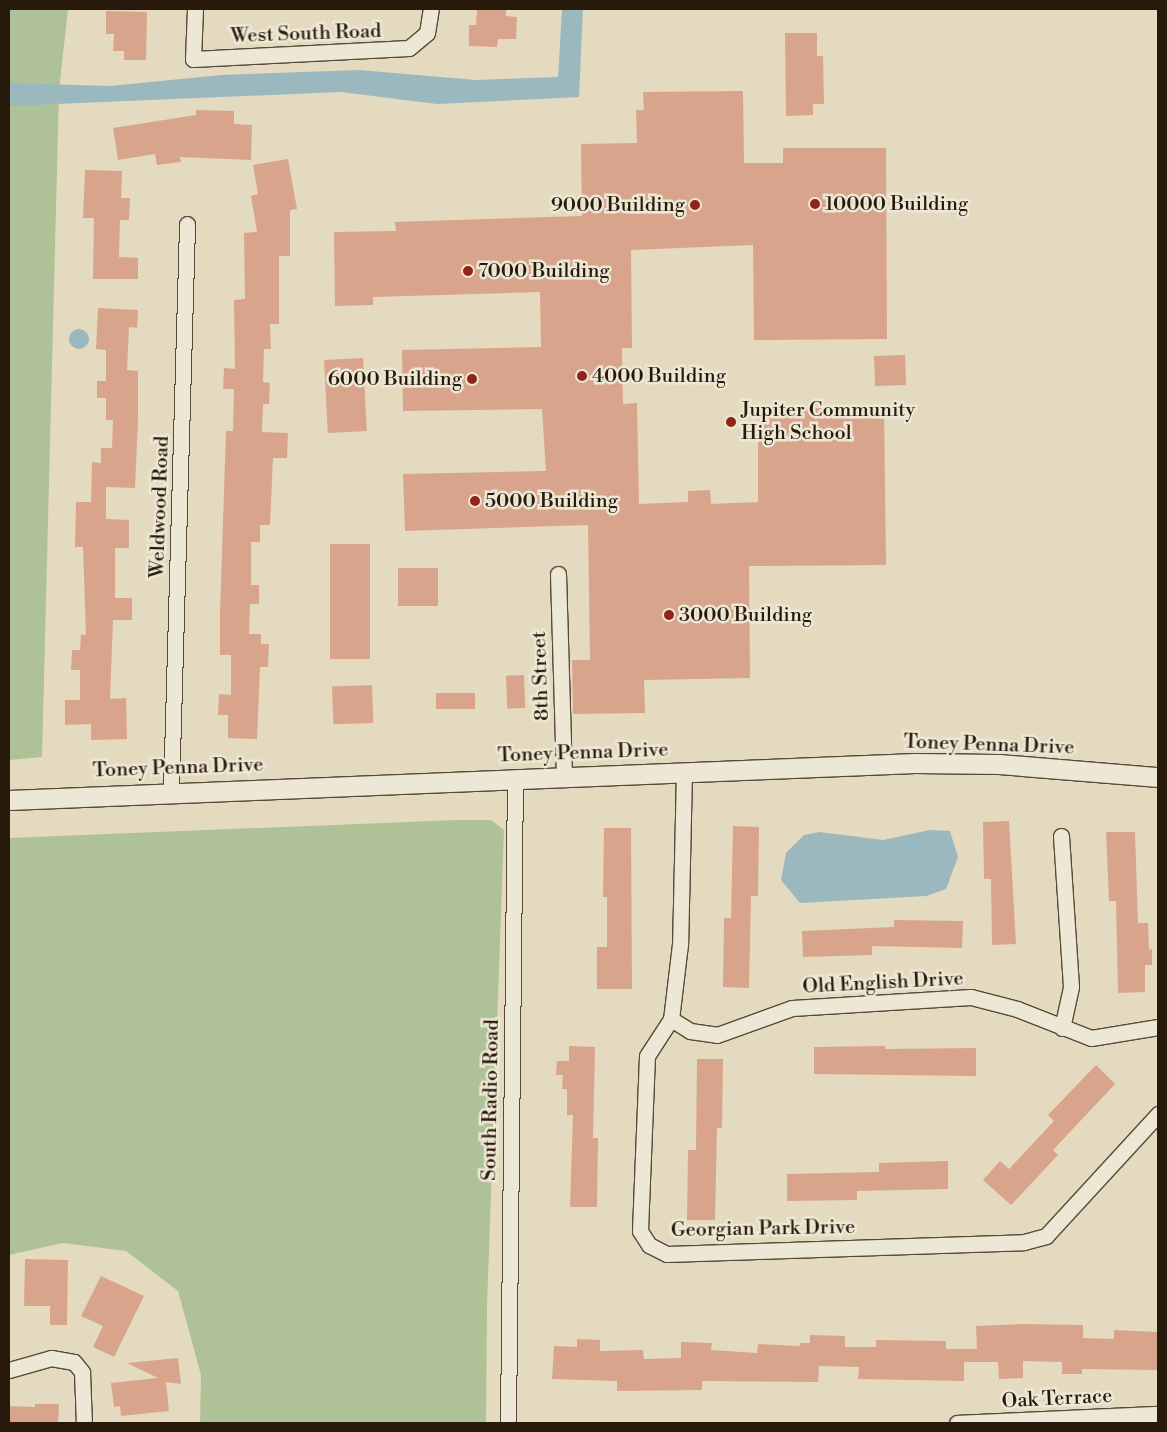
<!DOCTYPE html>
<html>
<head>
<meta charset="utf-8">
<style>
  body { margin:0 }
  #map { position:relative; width:1167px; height:1432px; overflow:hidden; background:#e4dabf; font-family:"Libre Bodoni",serif }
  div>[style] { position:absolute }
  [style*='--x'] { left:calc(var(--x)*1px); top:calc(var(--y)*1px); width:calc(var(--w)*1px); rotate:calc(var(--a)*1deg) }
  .green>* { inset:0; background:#afc196 }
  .water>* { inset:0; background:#9ab8bd }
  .round { border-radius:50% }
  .building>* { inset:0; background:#d9a48c; transform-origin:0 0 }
  .roads { filter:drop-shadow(1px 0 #574a38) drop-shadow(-1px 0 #574a38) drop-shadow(0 1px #574a38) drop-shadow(0 -1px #574a38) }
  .minor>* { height:15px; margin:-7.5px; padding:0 7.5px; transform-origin:7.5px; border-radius:7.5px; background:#ede7d5 }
  .tertiary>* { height:19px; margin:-9.5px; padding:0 9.5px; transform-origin:9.5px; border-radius:9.5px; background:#ede7d5 }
  .dots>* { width:14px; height:14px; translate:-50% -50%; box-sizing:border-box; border:2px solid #ede7d5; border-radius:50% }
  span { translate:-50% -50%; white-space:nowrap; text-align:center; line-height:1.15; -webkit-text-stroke:5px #ede7d5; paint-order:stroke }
  .street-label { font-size:20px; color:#281a0b }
  .poi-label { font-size:20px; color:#281a0b }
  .left { translate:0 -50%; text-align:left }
  .right { translate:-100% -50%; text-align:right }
  .frame { position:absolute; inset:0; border:10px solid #281a0b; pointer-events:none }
</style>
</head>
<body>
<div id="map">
  <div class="green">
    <i style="clip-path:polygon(9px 9px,68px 9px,59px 91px,42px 757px,9px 760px)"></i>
    <i style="clip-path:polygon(457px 820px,491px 820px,504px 830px,487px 1307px,486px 1423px,200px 1423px,201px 1375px,178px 1291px,126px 1251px,63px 1243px,9px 1255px,9px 838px)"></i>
  </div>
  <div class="water">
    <i style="clip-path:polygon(562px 9px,583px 9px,579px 97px,437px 104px,341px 92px,9px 106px,9px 83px,109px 86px,222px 75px,359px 70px,476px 80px,558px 77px)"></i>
    <i class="round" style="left:69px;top:329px;width:20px;height:20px"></i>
    <i style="clip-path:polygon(930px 830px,950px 831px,958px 857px,946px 889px,926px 896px,800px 903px,781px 880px,786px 853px,804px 835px,819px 832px,883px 840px)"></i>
  </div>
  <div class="building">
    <i style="clip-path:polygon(477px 9px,506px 9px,506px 16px,517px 17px,516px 39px,498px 39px,497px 47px,469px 46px,469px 25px,476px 25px)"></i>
    <i style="clip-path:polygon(106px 11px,147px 12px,146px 60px,124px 60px,124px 51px,113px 51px,114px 34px,106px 34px)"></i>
    <i style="clip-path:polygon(785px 33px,817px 33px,817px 56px,823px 56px,824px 104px,813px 104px,813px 115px,786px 116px)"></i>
    <i style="clip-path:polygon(743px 91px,744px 163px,783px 163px,783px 148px,886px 148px,887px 339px,754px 340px,753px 245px,631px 250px,632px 348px,622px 348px,623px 404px,637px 403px,639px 504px,688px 502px,688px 491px,710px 490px,711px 504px,758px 502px,758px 409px,884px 407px,886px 565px,749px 566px,750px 678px,644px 680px,645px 713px,573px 714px,572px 660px,590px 660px,588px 525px,405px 531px,403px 474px,546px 471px,542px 409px,403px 411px,402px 350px,541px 347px,540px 292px,373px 297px,373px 305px,335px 306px,334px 232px,396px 231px,395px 222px,582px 216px,581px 144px,637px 143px,636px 110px,644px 110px,643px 92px)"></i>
    <i style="clip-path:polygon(196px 110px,234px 111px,234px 124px,252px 125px,251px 160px,180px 157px,181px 162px,157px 165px,155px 154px,118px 160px,113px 128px,196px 115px)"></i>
    <i style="clip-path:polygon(288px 159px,297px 209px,290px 210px,290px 256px,279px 256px,279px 324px,270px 324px,271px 349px,264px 349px,263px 382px,270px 383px,269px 404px,263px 404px,262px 432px,288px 433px,287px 458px,273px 458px,270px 525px,260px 525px,260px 542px,251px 542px,251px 585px,259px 585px,259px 604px,250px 604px,249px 634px,261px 634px,261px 644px,269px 644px,268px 667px,260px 667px,257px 739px,228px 738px,228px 715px,218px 715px,219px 694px,231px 695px,231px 655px,220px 655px,220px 613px,226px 431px,233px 431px,234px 389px,223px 389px,224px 368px,235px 369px,234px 300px,245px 299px,244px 233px,257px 232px,251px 196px,258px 194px,253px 165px)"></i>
    <i style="clip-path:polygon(85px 170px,122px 171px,121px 198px,130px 198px,129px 220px,120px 220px,119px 257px,138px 258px,138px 279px,93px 279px,94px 218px,83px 218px)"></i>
    <i style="clip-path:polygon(98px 308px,138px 310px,137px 328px,129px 327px,127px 370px,138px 371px,138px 420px,135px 488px,106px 487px,106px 519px,129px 520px,129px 548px,115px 548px,115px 598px,132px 598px,132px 620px,113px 620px,110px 699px,126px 698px,127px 739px,91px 740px,91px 724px,65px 725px,65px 700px,80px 700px,80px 670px,71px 670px,72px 650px,80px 650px,81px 634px,86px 635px,83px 547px,75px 547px,76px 502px,91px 502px,92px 462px,101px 463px,101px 448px,112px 448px,113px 420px,106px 420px,106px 398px,97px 398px,97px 381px,106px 381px,106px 350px,96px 349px)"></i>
    <i style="left:905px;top:355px;width:30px;height:31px;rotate:88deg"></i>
    <i style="left:363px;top:358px;width:73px;height:39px;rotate:87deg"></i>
    <i style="left:330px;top:544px;width:40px;height:115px"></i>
    <i style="left:398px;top:568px;width:40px;height:38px"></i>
    <i style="left:524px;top:675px;width:33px;height:18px;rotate:88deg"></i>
    <i style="left:372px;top:685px;width:38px;height:40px;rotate:88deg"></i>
    <i style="left:475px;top:693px;width:16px;height:39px;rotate:90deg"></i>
    <i style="clip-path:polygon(1009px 821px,1016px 944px,992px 945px,991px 879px,984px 879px,983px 822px)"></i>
    <i style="clip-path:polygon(733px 826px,759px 827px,758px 896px,751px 896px,749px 988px,723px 987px,724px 918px,731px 918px)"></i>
    <i style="clip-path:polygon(604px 828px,631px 828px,632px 989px,597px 989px,597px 947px,607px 947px,607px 897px,603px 897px)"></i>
    <i style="clip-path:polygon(1106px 832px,1135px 832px,1138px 923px,1148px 923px,1149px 950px,1152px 949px,1152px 965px,1145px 965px,1145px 992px,1118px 993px,1116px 901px,1109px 901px)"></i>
    <i style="clip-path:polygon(894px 920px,963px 921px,962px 948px,872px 946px,872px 955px,803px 957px,802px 931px,894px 927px)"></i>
    <i style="clip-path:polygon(569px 1046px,595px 1047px,593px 1138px,598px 1138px,597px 1207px,570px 1207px,573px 1115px,567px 1115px,567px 1089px,562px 1089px,563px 1075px,556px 1075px,557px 1061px,569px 1061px)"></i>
    <i style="clip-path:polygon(885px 1046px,885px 1049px,976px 1048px,976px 1076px,814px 1074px,814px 1047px)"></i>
    <i style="clip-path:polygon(697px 1059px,723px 1059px,722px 1128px,717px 1128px,715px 1220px,687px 1220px,688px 1150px,696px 1150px)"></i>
    <i style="clip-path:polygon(1096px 1065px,1115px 1084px,1053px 1150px,1058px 1155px,1011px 1205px,983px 1180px,1000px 1161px,1009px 1169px,1054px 1121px,1048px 1115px)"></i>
    <i style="clip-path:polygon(948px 1161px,948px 1189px,857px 1191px,857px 1200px,787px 1201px,787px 1174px,879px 1172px,879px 1163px)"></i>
    <i style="clip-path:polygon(25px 1259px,68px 1260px,67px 1325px,50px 1325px,50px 1306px,24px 1306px)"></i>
    <i style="clip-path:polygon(101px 1276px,144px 1296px,114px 1357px,93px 1347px,103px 1326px,81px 1316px)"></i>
    <i style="clip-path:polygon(1022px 1324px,1083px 1325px,1083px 1338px,1114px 1339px,1114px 1330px,1158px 1332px,1158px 1370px,1082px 1369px,1082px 1374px,1062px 1374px,1062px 1362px,1023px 1361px,1023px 1378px,999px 1379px,998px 1362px,964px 1362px,964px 1381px,858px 1379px,859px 1367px,819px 1366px,818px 1382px,702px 1381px,702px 1390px,617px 1391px,617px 1381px,552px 1379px,554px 1346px,577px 1347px,577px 1339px,600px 1340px,600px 1351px,643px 1350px,644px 1359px,681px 1358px,681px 1342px,712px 1343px,711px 1350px,757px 1353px,758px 1344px,800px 1346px,800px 1343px,810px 1343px,810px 1335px,845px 1336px,845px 1347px,876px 1347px,876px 1340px,946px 1341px,946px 1349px,977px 1349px,976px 1326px)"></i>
    <i style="clip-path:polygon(178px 1358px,181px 1384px,166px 1382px,169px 1411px,121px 1416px,120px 1406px,114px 1407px,111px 1383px,158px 1378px,127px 1363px)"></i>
    <i style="clip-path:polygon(35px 1404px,59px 1404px,58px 1423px,9px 1423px,9px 1406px,35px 1407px)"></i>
  </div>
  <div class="roads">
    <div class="minor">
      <i style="--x:195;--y:9;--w:50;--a:92.3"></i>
      <i style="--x:193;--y:59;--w:216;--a:-2.9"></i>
      <i style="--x:409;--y:48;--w:23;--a:-40"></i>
      <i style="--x:427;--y:33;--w:24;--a:-81"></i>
      <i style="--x:558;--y:574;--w:202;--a:88.3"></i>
      <i style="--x:684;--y:772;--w:172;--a:91.3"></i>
      <i style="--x:680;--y:944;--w:76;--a:96.8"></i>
      <i style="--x:671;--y:1019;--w:44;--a:123"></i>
      <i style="--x:647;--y:1056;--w:175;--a:92.3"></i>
      <i style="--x:640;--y:1231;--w:17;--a:57"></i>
      <i style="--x:649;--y:1245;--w:20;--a:27"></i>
      <i style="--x:667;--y:1254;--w:357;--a:-1.9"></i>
      <i style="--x:1024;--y:1242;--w:23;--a:-15"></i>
      <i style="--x:1046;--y:1236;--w:166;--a:-47.4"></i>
      <i style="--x:171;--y:791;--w:567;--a:-88.38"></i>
      <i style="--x:1061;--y:836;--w:151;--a:86.2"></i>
      <i style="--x:1071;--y:987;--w:42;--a:102.4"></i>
      <i style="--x:671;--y:1019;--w:22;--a:32"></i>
      <i style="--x:690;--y:1031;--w:27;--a:8"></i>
      <i style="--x:717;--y:1035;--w:80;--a:-19.8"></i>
      <i style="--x:792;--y:1008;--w:179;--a:-3.5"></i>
      <i style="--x:971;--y:997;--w:48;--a:14.6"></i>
      <i style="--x:1017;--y:1009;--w:79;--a:21.4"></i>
      <i style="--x:1091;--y:1038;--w:68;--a:-9.3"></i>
      <i style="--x:9;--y:1370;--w:44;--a:-15.9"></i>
      <i style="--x:51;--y:1358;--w:23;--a:10"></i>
      <i style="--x:74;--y:1362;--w:13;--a:51"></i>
      <i style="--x:82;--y:1372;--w:51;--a:87.8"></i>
      <i style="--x:508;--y:1423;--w:645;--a:-89.38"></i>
      <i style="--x:957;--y:1423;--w:201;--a:-2.6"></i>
    </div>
    <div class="tertiary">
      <i style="--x:9;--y:800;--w:907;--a:-2.34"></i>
      <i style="--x:915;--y:763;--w:84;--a:0.7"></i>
      <i style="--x:999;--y:764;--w:160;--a:4.7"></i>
    </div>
  </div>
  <div class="dots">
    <i style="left:815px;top:204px;background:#8f2418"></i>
    <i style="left:695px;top:205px;background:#8f2418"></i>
    <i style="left:468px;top:271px;background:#8f2418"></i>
    <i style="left:582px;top:376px;background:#8f2418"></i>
    <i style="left:472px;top:379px;background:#8f2418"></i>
    <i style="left:731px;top:422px;background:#8f2418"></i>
    <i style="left:475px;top:501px;background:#8f2418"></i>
    <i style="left:669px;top:615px;background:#8f2418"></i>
  </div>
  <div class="street-label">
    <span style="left:306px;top:34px;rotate:-2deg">West South Road</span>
    <span style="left:160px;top:507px;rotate:-88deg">Weldwood Road</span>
    <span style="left:541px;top:676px;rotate:-92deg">8th Street</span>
    <span style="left:989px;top:745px;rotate:2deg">Toney Penna Drive</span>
    <span style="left:583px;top:753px;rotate:-2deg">Toney Penna Drive</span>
    <span style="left:178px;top:768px;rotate:-2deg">Toney Penna Drive</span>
    <span style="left:883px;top:983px;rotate:-3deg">Old English Drive</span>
    <span style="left:491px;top:1100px;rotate:-89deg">South Radio Road</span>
    <span style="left:763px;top:1229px;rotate:-1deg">Georgian Park Drive</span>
    <span style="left:1057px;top:1399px;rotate:-3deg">Oak Terrace</span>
  </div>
  <div class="poi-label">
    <span class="left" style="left:825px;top:204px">10000 Building</span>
    <span class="right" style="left:685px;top:205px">9000 Building</span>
    <span class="left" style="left:478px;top:271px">7000 Building</span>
    <span class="left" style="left:592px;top:376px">4000 Building</span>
    <span class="right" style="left:462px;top:379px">6000 Building</span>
    <span class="left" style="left:741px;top:422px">Jupiter Community<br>High School</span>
    <span class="left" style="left:485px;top:501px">5000 Building</span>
    <span class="left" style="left:679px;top:615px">3000 Building</span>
  </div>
  <div class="frame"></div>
</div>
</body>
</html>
